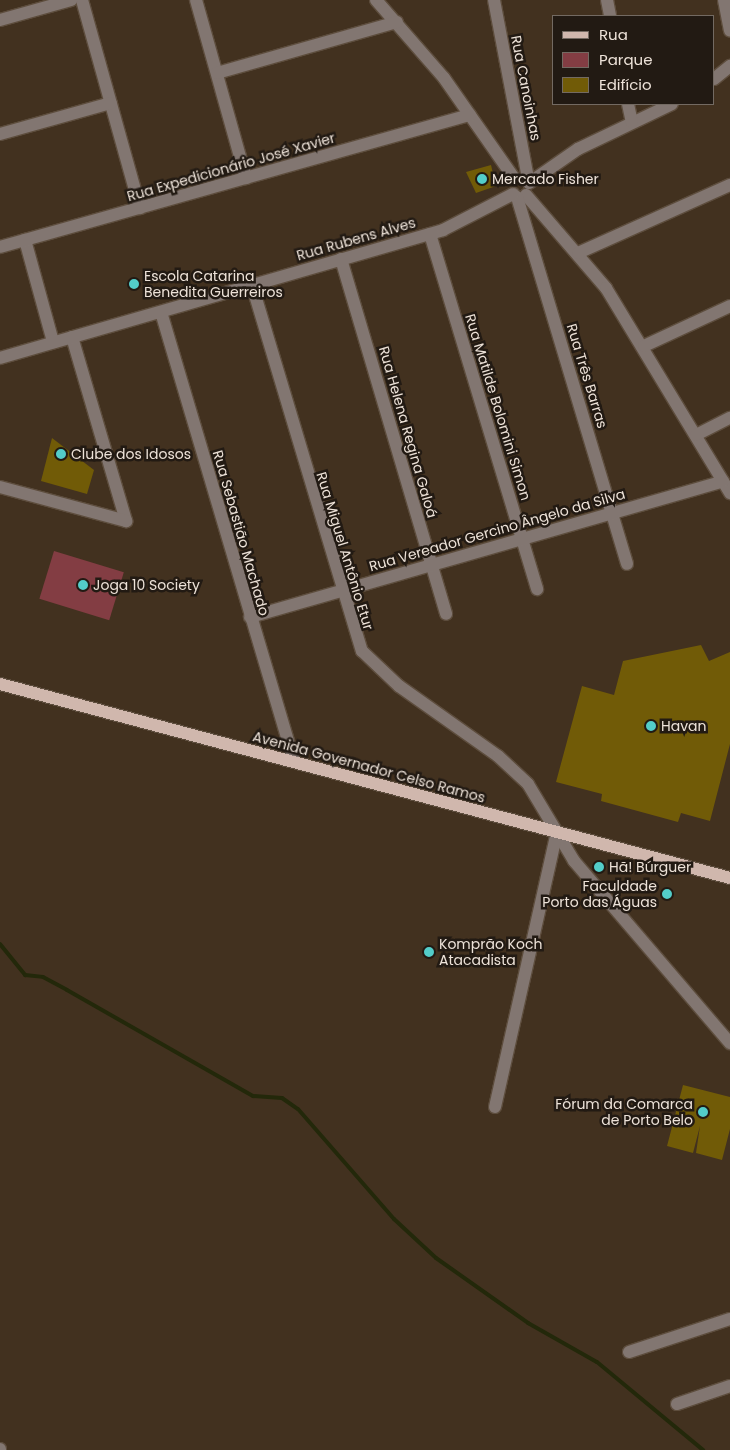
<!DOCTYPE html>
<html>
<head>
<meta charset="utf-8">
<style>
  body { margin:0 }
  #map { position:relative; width:730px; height:1450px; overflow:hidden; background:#42311f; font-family:Poppins,sans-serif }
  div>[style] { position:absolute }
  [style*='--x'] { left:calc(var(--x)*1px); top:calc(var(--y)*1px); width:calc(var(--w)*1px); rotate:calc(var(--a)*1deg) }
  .green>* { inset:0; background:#833d43; transform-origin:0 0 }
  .stream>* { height:4px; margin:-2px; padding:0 2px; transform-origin:2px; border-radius:2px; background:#23280a }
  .building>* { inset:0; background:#715b07 }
  .roads { filter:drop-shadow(1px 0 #5d4d3d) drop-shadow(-1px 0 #5d4d3d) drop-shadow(0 1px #5d4d3d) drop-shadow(0 -1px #5d4d3d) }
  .minor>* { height:12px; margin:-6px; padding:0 6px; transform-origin:6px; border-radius:6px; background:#827671 }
  .major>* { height:12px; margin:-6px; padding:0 6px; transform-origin:6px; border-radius:6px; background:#d0b7ad }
  .dots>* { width:14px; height:14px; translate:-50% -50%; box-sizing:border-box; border:2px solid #221a13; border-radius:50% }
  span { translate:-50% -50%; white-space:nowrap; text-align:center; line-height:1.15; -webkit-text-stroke:5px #221a13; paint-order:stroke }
  .street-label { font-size:14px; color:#ede2d8 }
  .poi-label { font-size:14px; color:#ede2d8 }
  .left { translate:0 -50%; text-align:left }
  .right { translate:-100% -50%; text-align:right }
  .legend { position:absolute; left:552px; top:15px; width:162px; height:90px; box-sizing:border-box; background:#221a13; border:1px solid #736a62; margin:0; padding:6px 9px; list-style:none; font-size:15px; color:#ede2d8 }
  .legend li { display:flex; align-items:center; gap:10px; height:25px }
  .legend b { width:25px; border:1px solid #736a62 }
</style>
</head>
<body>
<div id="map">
  <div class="green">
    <i style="left:54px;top:551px;width:73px;height:50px;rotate:17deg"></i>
  </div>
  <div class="stream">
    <i style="--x:0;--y:944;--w:40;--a:51"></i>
    <i style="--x:25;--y:975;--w:18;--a:6"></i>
    <i style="--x:43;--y:977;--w:27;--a:28"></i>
    <i style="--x:67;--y:990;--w:214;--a:29.7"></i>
    <i style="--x:253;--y:1096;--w:29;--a:4"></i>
    <i style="--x:282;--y:1098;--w:19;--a:35"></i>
    <i style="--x:298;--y:1109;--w:146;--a:48.9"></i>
    <i style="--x:394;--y:1219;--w:57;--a:42.9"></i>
    <i style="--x:436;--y:1258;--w:113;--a:35.2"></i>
    <i style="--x:528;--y:1323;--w:79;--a:29.5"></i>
    <i style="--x:597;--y:1362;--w:138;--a:39.7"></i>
  </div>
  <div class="building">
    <i style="clip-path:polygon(491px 165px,496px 186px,476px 193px,466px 172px)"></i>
    <i style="clip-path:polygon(52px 438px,94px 470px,87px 494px,41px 481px)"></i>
    <i style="clip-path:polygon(701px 645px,709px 661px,730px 652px,730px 744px,710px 821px,681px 813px,678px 822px,601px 801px,602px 794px,556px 782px,582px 686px,614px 695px,623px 661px)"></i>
    <i style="clip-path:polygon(683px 1085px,730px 1097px,730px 1129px,722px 1160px,696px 1153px,700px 1126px,693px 1153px,667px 1146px)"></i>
  </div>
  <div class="roads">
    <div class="minor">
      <i style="--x:82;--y:0;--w:216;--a:74.4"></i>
      <i style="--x:196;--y:0;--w:185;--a:74.3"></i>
      <i style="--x:376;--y:0;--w:103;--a:48.9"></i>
      <i style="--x:444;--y:78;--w:122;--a:55"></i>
      <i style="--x:494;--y:0;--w:186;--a:79.2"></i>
      <i style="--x:529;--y:183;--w:60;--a:-34.8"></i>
      <i style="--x:578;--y:149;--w:104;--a:-25.6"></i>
      <i style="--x:607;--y:0;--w:16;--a:79"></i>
      <i style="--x:724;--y:0;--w:31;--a:79"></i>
      <i style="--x:0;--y:20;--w:74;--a:-15.7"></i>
      <i style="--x:217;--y:73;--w:187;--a:-15.8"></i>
      <i style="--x:714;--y:79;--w:21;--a:-39"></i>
      <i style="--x:628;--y:104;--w:19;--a:78"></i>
      <i style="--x:0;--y:134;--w:115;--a:-15.6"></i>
      <i style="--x:526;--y:195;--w:123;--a:49.3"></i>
      <i style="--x:606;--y:288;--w:240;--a:58.8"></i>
      <i style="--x:517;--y:197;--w:383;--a:73.3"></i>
      <i style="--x:430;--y:234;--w:371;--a:73.2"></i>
      <i style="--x:25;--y:240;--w:106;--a:74.6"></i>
      <i style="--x:0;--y:247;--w:488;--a:-15.7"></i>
      <i style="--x:578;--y:253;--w:167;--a:-24.1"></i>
      <i style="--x:341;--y:259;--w:370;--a:73.5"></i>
      <i style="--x:252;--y:285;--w:382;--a:73.3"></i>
      <i style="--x:362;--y:651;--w:51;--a:43.4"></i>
      <i style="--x:399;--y:686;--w:121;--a:35.3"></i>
      <i style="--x:498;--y:756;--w:41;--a:43"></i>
      <i style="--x:528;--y:784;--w:90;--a:59.1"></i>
      <i style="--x:574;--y:861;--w:240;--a:49.4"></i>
      <i style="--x:161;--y:312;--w:469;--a:73.5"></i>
      <i style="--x:72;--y:337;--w:192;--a:73.6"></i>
      <i style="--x:644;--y:346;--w:95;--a:-24.9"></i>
      <i style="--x:0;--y:358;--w:461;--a:-16.1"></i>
      <i style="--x:443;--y:230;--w:79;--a:-27.2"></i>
      <i style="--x:696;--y:435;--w:38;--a:-27"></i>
      <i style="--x:0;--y:487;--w:131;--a:15.1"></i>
      <i style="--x:250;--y:617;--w:492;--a:-16"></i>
      <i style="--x:495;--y:1107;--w:282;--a:-77.3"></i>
      <i style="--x:629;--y:1352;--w:106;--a:-18.1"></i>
      <i style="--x:677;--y:1404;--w:56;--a:-18.8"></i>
      <i style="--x:0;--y:1449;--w:1;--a:90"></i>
    </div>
    <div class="major">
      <i style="--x:0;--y:684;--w:755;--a:14.88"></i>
    </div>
  </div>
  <div class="dots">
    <i style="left:482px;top:179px;background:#53cdc9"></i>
    <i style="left:134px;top:284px;background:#53cdc9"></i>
    <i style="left:61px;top:454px;background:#53cdc9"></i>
    <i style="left:83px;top:585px;background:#53cdc9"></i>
    <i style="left:651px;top:726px;background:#53cdc9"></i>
    <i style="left:599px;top:867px;background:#53cdc9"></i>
    <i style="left:667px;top:894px;background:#53cdc9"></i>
    <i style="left:429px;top:952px;background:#53cdc9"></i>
    <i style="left:703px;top:1112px;background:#53cdc9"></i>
  </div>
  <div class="street-label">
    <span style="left:526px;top:88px;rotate:79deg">Rua Canoinhas</span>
    <span style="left:231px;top:167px;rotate:-16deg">Rua Expedicionário José Xavier</span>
    <span style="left:356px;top:239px;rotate:-16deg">Rua Rubens Alves</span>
    <span style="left:587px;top:376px;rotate:73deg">Rua Três Barras</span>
    <span style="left:498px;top:407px;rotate:73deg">Rua Matilde Bolomini Simon</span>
    <span style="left:408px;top:432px;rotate:74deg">Rua Helena Regina Galoá</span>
    <span style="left:497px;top:530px;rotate:-16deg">Rua Vereador Gercino Ângelo da Silva</span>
    <span style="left:241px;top:533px;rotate:74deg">Rua Sebastião Machado</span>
    <span style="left:345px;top:551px;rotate:73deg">Rua Miguel Antônio Etur</span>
    <span style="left:369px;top:767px;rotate:15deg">Avenida Governador Celso Ramos</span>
  </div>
  <div class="poi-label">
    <span class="left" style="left:492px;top:179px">Mercado Fisher</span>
    <span class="left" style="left:144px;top:284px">Escola Catarina<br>Benedita Guerreiros</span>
    <span class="left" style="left:71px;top:454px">Clube dos Idosos</span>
    <span class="left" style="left:93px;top:585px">Joga 10 Society</span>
    <span class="left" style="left:661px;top:726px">Havan</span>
    <span class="left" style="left:609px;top:867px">Hã! Búrguer</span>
    <span class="right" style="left:657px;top:894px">Faculdade<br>Porto das Águas</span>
    <span class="left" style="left:439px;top:952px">Komprão Koch<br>Atacadista</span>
    <span class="right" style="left:693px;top:1112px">Fórum da Comarca<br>de Porto Belo</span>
  </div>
  <ul class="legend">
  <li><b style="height:6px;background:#d0b7ad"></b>Rua</li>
  <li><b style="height:14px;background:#833d43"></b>Parque</li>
  <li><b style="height:14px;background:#715b07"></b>Edifício</li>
  </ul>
</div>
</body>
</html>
